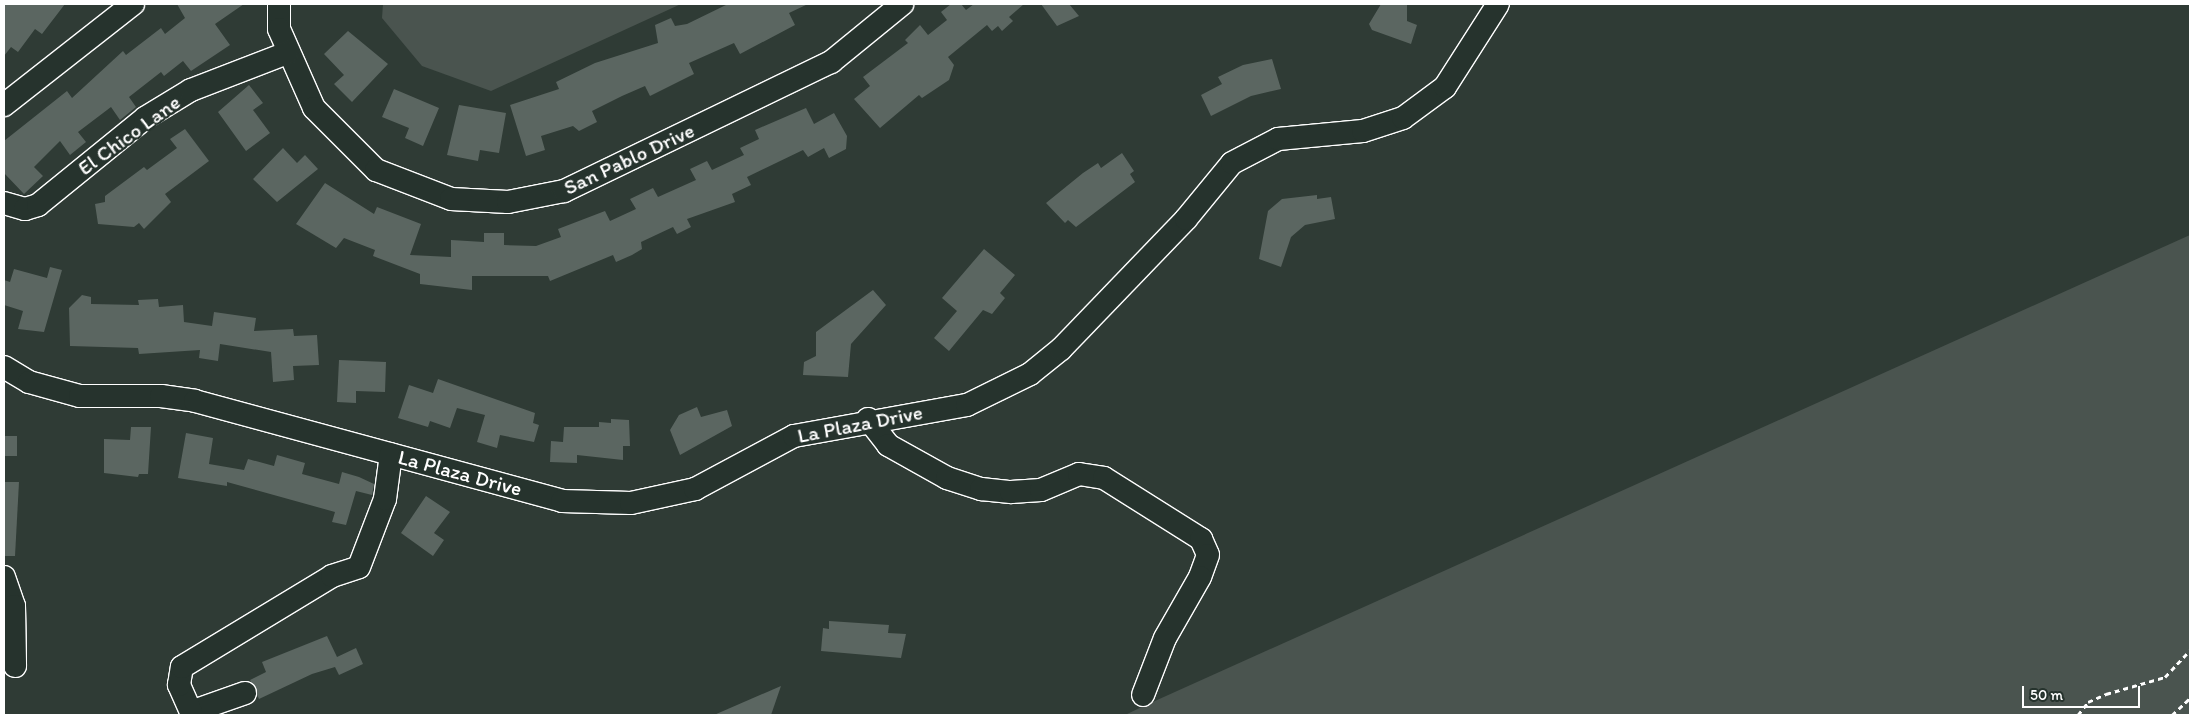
<!DOCTYPE html>
<html>
<head>
<meta charset="utf-8">
<style>
  body { margin:0 }
  #map { position:relative; width:2194px; height:719px; overflow:hidden; background:#2f3b35; font-family:Itim,sans-serif }
  div>[style] { position:absolute }
  [style*='--x'] { left:calc(var(--x)*1px); top:calc(var(--y)*1px); width:calc(var(--w)*1px); rotate:calc(var(--a)*1deg) }
  .green>* { inset:0; background:#4a544f }
  .building>* { inset:0; background:#5b6661; transform-origin:0 0 }
  .path>* { height:3px; margin-top:-1.5px; transform-origin:0; background:repeating-linear-gradient(90deg,#fff 0 5px,transparent 0 9px) }
  .roads { filter:drop-shadow(1px 0 #fff) drop-shadow(-1px 0 #fff) drop-shadow(0 1px #fff) drop-shadow(0 -1px #fff) }
  .minor>* { height:22px; margin:-11px; padding:0 11px; transform-origin:11px; border-radius:11px; background:#26332d }
  span { translate:-50% -50%; white-space:nowrap; text-align:center; line-height:1.15; -webkit-text-stroke:4.5px #26332d; paint-order:stroke }
  .street-label { font-size:21px; color:#fff }
  .frame { position:absolute; inset:0; border:5px solid #fff; pointer-events:none }
  .scale { position:absolute; left:2022px; top:686px; width:118px; height:22px; box-sizing:border-box; border:2px solid #fff; border-top:0; padding-left:6px; font-size:15px; line-height:18px; white-space:nowrap; color:#fff; -webkit-text-stroke:4px #26332d; paint-order:stroke }
</style>
</head>
<body>
<div id="map">
  <div class="green">
    <i style="clip-path:polygon(383px 4px,681px 4px,491px 91px,422px 66px,382px 18px)"></i>
    <i style="clip-path:polygon(2190px 235px,2190px 715px,1125px 715px,1146px 705px)"></i>
  </div>
  <div class="building">
    <i style="clip-path:polygon(4px 4px,65px 4px,42px 34px,35px 29px,18px 52px,11px 47px,4px 56px)"></i>
    <i style="clip-path:polygon(177px 4px,244px 4px,215px 24px,230px 45px,191px 71px,183px 61px,164px 76px,161px 72px,129px 97px,136px 107px,120px 120px,111px 107px,78px 132px,86px 142px,70px 155px,60px 141px,34px 167px,43px 176px,24px 194px,4px 173px,4px 141px,67px 91px,72px 98px,123px 51px,126px 55px,161px 28px,165px 34px,185px 18px)"></i>
    <i style="clip-path:polygon(728px 4px,808px 4px,789px 13px,795px 25px,740px 54px,734px 43px,689px 63px,694px 74px,650px 96px,645px 86px,622px 96px,592px 111px,597px 122px,579px 131px,573px 126px,541px 136px,545px 150px,526px 156px,510px 105px,559px 89px,556px 82px,595px 63px,658px 43px,655px 25px,671px 18px,675px 26px,687px 24px)"></i>
    <i style="clip-path:polygon(951px 4px,961px 4px,966px 10px,974px 4px,1024px 4px,1009px 17px,1013px 21px,1002px 31px,998px 26px,992px 31px,987px 25px,948px 57px,954px 65px,949px 80px,922px 98px,919px 95px,880px 128px,854px 99px,870px 86px,863px 77px,908px 43px,905px 40px,920px 25px,928px 35px,947px 20px,941px 12px)"></i>
    <i style="clip-path:polygon(1041px 4px,1069px 4px,1079px 16px,1057px 26px)"></i>
    <i style="clip-path:polygon(1381px 4px,1407px 4px,1407px 21px,1417px 25px,1411px 44px,1372px 30px,1369px 24px)"></i>
    <i style="clip-path:polygon(348px 31px,388px 64px,352px 102px,334px 84px,344px 75px,324px 54px)"></i>
    <i style="clip-path:polygon(1272px 59px,1281px 89px,1251px 96px,1211px 116px,1201px 95px,1222px 84px,1218px 77px,1243px 65px)"></i>
    <i style="clip-path:polygon(249px 85px,263px 103px,253px 110px,270px 133px,246px 151px,218px 112px)"></i>
    <i style="clip-path:polygon(394px 89px,439px 108px,423px 146px,405px 138px,409px 128px,382px 117px)"></i>
    <i style="clip-path:polygon(459px 105px,506px 113px,499px 153px,480px 150px,478px 161px,447px 155px)"></i>
    <i style="clip-path:polygon(806px 108px,814px 124px,834px 113px,847px 136px,846px 149px,829px 158px,824px 148px,808px 157px,803px 150px,747px 177px,751px 185px,732px 194px,735px 202px,687px 219px,691px 227px,677px 234px,673px 227px,641px 242px,642px 249px,632px 255px,616px 262px,613px 255px,550px 281px,548px 276px,472px 276px,472px 290px,420px 284px,420px 274px,373px 256px,375px 250px,344px 238px,336px 248px,296px 224px,325px 183px,374px 214px,377px 207px,421px 224px,410px 255px,451px 257px,451px 240px,484px 242px,484px 233px,504px 233px,504px 245px,536px 246px,561px 237px,558px 229px,605px 211px,610px 221px,636px 209px,630px 199px,653px 188px,658px 197px,696px 180px,690px 169px,707px 161px,712px 170px,744px 155px,740px 148px,759px 139px,755px 130px)"></i>
    <i style="clip-path:polygon(185px 129px,209px 161px,165px 194px,171px 202px,144px 229px,139px 223px,134px 227px,98px 224px,95px 204px,105px 202px,105px 196px,144px 167px,147px 170px,177px 148px,170px 139px)"></i>
    <i style="clip-path:polygon(283px 148px,297px 163px,305px 155px,318px 169px,277px 202px,253px 179px)"></i>
    <i style="clip-path:polygon(1122px 153px,1134px 171px,1130px 174px,1135px 182px,1076px 227px,1068px 220px,1065px 223px,1046px 203px,1083px 173px,1098px 163px,1101px 168px)"></i>
    <i style="clip-path:polygon(1317px 195px,1317px 199px,1331px 197px,1335px 219px,1305px 225px,1291px 237px,1281px 267px,1259px 259px,1268px 211px,1282px 199px)"></i>
    <i style="clip-path:polygon(984px 249px,1015px 275px,1000px 293px,1005px 298px,992px 314px,983px 310px,949px 351px,934px 338px,957px 311px,942px 298px)"></i>
    <i style="clip-path:polygon(50px 267px,62px 270px,44px 332px,18px 329px,23px 311px,4px 305px,4px 280px,10px 282px,14px 269px,47px 278px)"></i>
    <i style="clip-path:polygon(873px 290px,886px 305px,851px 344px,848px 377px,803px 375px,804px 362px,816px 356px,816px 332px)"></i>
    <i style="clip-path:polygon(82px 295px,91px 297px,91px 304px,139px 305px,138px 300px,158px 299px,159px 307px,183px 305px,184px 322px,212px 326px,214px 312px,256px 318px,254px 331px,293px 329px,294px 336px,317px 335px,319px 365px,293px 366px,294px 380px,273px 382px,271px 352px,220px 344px,218px 361px,199px 358px,200px 350px,139px 354px,138px 348px,70px 346px,69px 308px)"></i>
    <i style="clip-path:polygon(339px 360px,386px 362px,385px 392px,356px 391px,356px 403px,337px 402px)"></i>
    <i style="clip-path:polygon(438px 379px,535px 413px,533px 423px,539px 425px,534px 442px,500px 435px,497px 448px,477px 442px,485px 415px,457px 408px,450px 428px,430px 421px,428px 427px,398px 418px,409px 385px,433px 393px)"></i>
    <i style="clip-path:polygon(697px 407px,701px 417px,727px 410px,732px 426px,680px 455px,670px 430px,679px 415px)"></i>
    <i style="clip-path:polygon(611px 419px,629px 420px,630px 446px,623px 446px,623px 460px,577px 455px,577px 463px,550px 462px,551px 441px,563px 442px,564px 427px,599px 427px,599px 422px,611px 423px)"></i>
    <i style="clip-path:polygon(131px 427px,151px 427px,148px 474px,139px 474px,138px 477px,104px 473px,104px 439px,130px 440px)"></i>
    <i style="clip-path:polygon(186px 433px,213px 438px,209px 464px,244px 470px,248px 459px,274px 466px,277px 455px,305px 463px,302px 474px,339px 484px,342px 472px,359px 477px,374px 484px,372px 495px,356px 491px,346px 525px,332px 522px,335px 512px,227px 482px,227px 486px,178px 478px)"></i>
    <i style="left:4px;top:436px;width:13px;height:20px"></i>
    <i style="clip-path:polygon(4px 482px,19px 482px,15px 556px,4px 556px)"></i>
    <i style="clip-path:polygon(426px 496px,450px 512px,434px 533px,444px 540px,433px 556px,401px 533px)"></i>
    <i style="clip-path:polygon(829px 621px,889px 625px,888px 633px,906px 634px,901px 658px,821px 651px,823px 628px,829px 629px)"></i>
    <i style="clip-path:polygon(327px 636px,337px 657px,356px 648px,363px 664px,339px 675px,335px 667px,312px 674px,259px 699px,250px 680px,266px 672px,262px 662px)"></i>
    <i style="clip-path:polygon(781px 686px,771px 715px,714px 715px)"></i>
  </div>
  <div class="path">
    <i style="--x:2078;--y:715;--w:16;--a:-52"></i>
    <i style="--x:2088;--y:702;--w:20;--a:-24"></i>
    <i style="--x:2106;--y:694;--w:61;--a:-16.1"></i>
    <i style="--x:2165;--y:677;--w:37;--a:-47"></i>
    <i style="--x:2172;--y:715;--w:25;--a:-43"></i>
  </div>
  <div class="roads">
    <div class="minor">
      <i style="--x:279;--y:4;--w:25;--a:90"></i>
      <i style="--x:279;--y:29;--w:86;--a:66.1"></i>
      <i style="--x:314;--y:108;--w:88;--a:45"></i>
      <i style="--x:376;--y:170;--w:80;--a:21.1"></i>
      <i style="--x:451;--y:199;--w:57;--a:3"></i>
      <i style="--x:508;--y:202;--w:57;--a:-11.1"></i>
      <i style="--x:564;--y:191;--w:297;--a:-25.8"></i>
      <i style="--x:831;--y:62;--w:92;--a:-39.2"></i>
      <i style="--x:4;--y:105;--w:164;--a:-38.1"></i>
      <i style="--x:4;--y:203;--w:22;--a:16"></i>
      <i style="--x:25;--y:209;--w:14;--a:-17"></i>
      <i style="--x:38;--y:205;--w:138;--a:-39.1"></i>
      <i style="--x:145;--y:118;--w:54;--a:-31.3"></i>
      <i style="--x:191;--y:90;--w:103;--a:-21.1"></i>
      <i style="--x:4;--y:367;--w:29;--a:31"></i>
      <i style="--x:29;--y:382;--w:53;--a:15.4"></i>
      <i style="--x:80;--y:396;--w:81;--a:0"></i>
      <i style="--x:161;--y:396;--w:34;--a:8"></i>
      <i style="--x:195;--y:401;--w:380;--a:15.2"></i>
      <i style="--x:562;--y:501;--w:69;--a:1.7"></i>
      <i style="--x:631;--y:503;--w:66;--a:-12.3"></i>
      <i style="--x:695;--y:489;--w:112;--a:-28.2"></i>
      <i style="--x:794;--y:436;--w:176;--a:-10.2"></i>
      <i style="--x:967;--y:405;--w:70;--a:-26.2"></i>
      <i style="--x:1030;--y:374;--w:40;--a:-39"></i>
      <i style="--x:1061;--y:349;--w:180;--a:-46.1"></i>
      <i style="--x:1186;--y:219;--w:72;--a:-50.6"></i>
      <i style="--x:1232;--y:163;--w:52;--a:-27.6"></i>
      <i style="--x:1278;--y:139;--w:85;--a:-5.4"></i>
      <i style="--x:1363;--y:131;--w:42;--a:-18"></i>
      <i style="--x:1403;--y:118;--w:52;--a:-36.4"></i>
      <i style="--x:1445;--y:87;--w:98;--a:-57.4"></i>
      <i style="--x:868;--y:419;--w:33;--a:52"></i>
      <i style="--x:888;--y:445;--w:68;--a:29.2"></i>
      <i style="--x:947;--y:478;--w:36;--a:18"></i>
      <i style="--x:981;--y:489;--w:30;--a:6"></i>
      <i style="--x:1011;--y:492;--w:30;--a:-4"></i>
      <i style="--x:1041;--y:490;--w:41;--a:-22.8"></i>
      <i style="--x:1079;--y:474;--w:25;--a:9"></i>
      <i style="--x:1104;--y:478;--w:115;--a:32.2"></i>
      <i style="--x:1201;--y:539;--w:17;--a:66"></i>
      <i style="--x:1208;--y:555;--w:23;--a:110"></i>
      <i style="--x:1200;--y:577;--w:70;--a:119.8"></i>
      <i style="--x:1165;--y:638;--w:61;--a:111.1"></i>
      <i style="--x:4;--y:577;--w:31;--a:71"></i>
      <i style="--x:14;--y:606;--w:60;--a:89"></i>
      <i style="--x:245;--y:693;--w:57;--a:160.6"></i>
      <i style="--x:191;--y:712;--w:30;--a:-114"></i>
      <i style="--x:179;--y:685;--w:18;--a:-81"></i>
      <i style="--x:182;--y:667;--w:175;--a:-31.2"></i>
      <i style="--x:332;--y:576;--w:28;--a:-18"></i>
      <i style="--x:359;--y:567;--w:73;--a:-69.1"></i>
      <i style="--x:385;--y:499;--w:45;--a:-82.4"></i>
    </div>
  </div>
  <div class="street-label">
    <span style="left:129px;top:135px;rotate:-36deg">El Chico Lane</span>
    <span style="left:629px;top:159px;rotate:-25deg">San Pablo Drive</span>
    <span style="left:860px;top:424px;rotate:-11deg">La Plaza Drive</span>
    <span style="left:460px;top:473px;rotate:15deg">La Plaza Drive</span>
  </div>
  <div class="frame"></div>
  <div class="scale">50 m</div>
</div>
</body>
</html>
